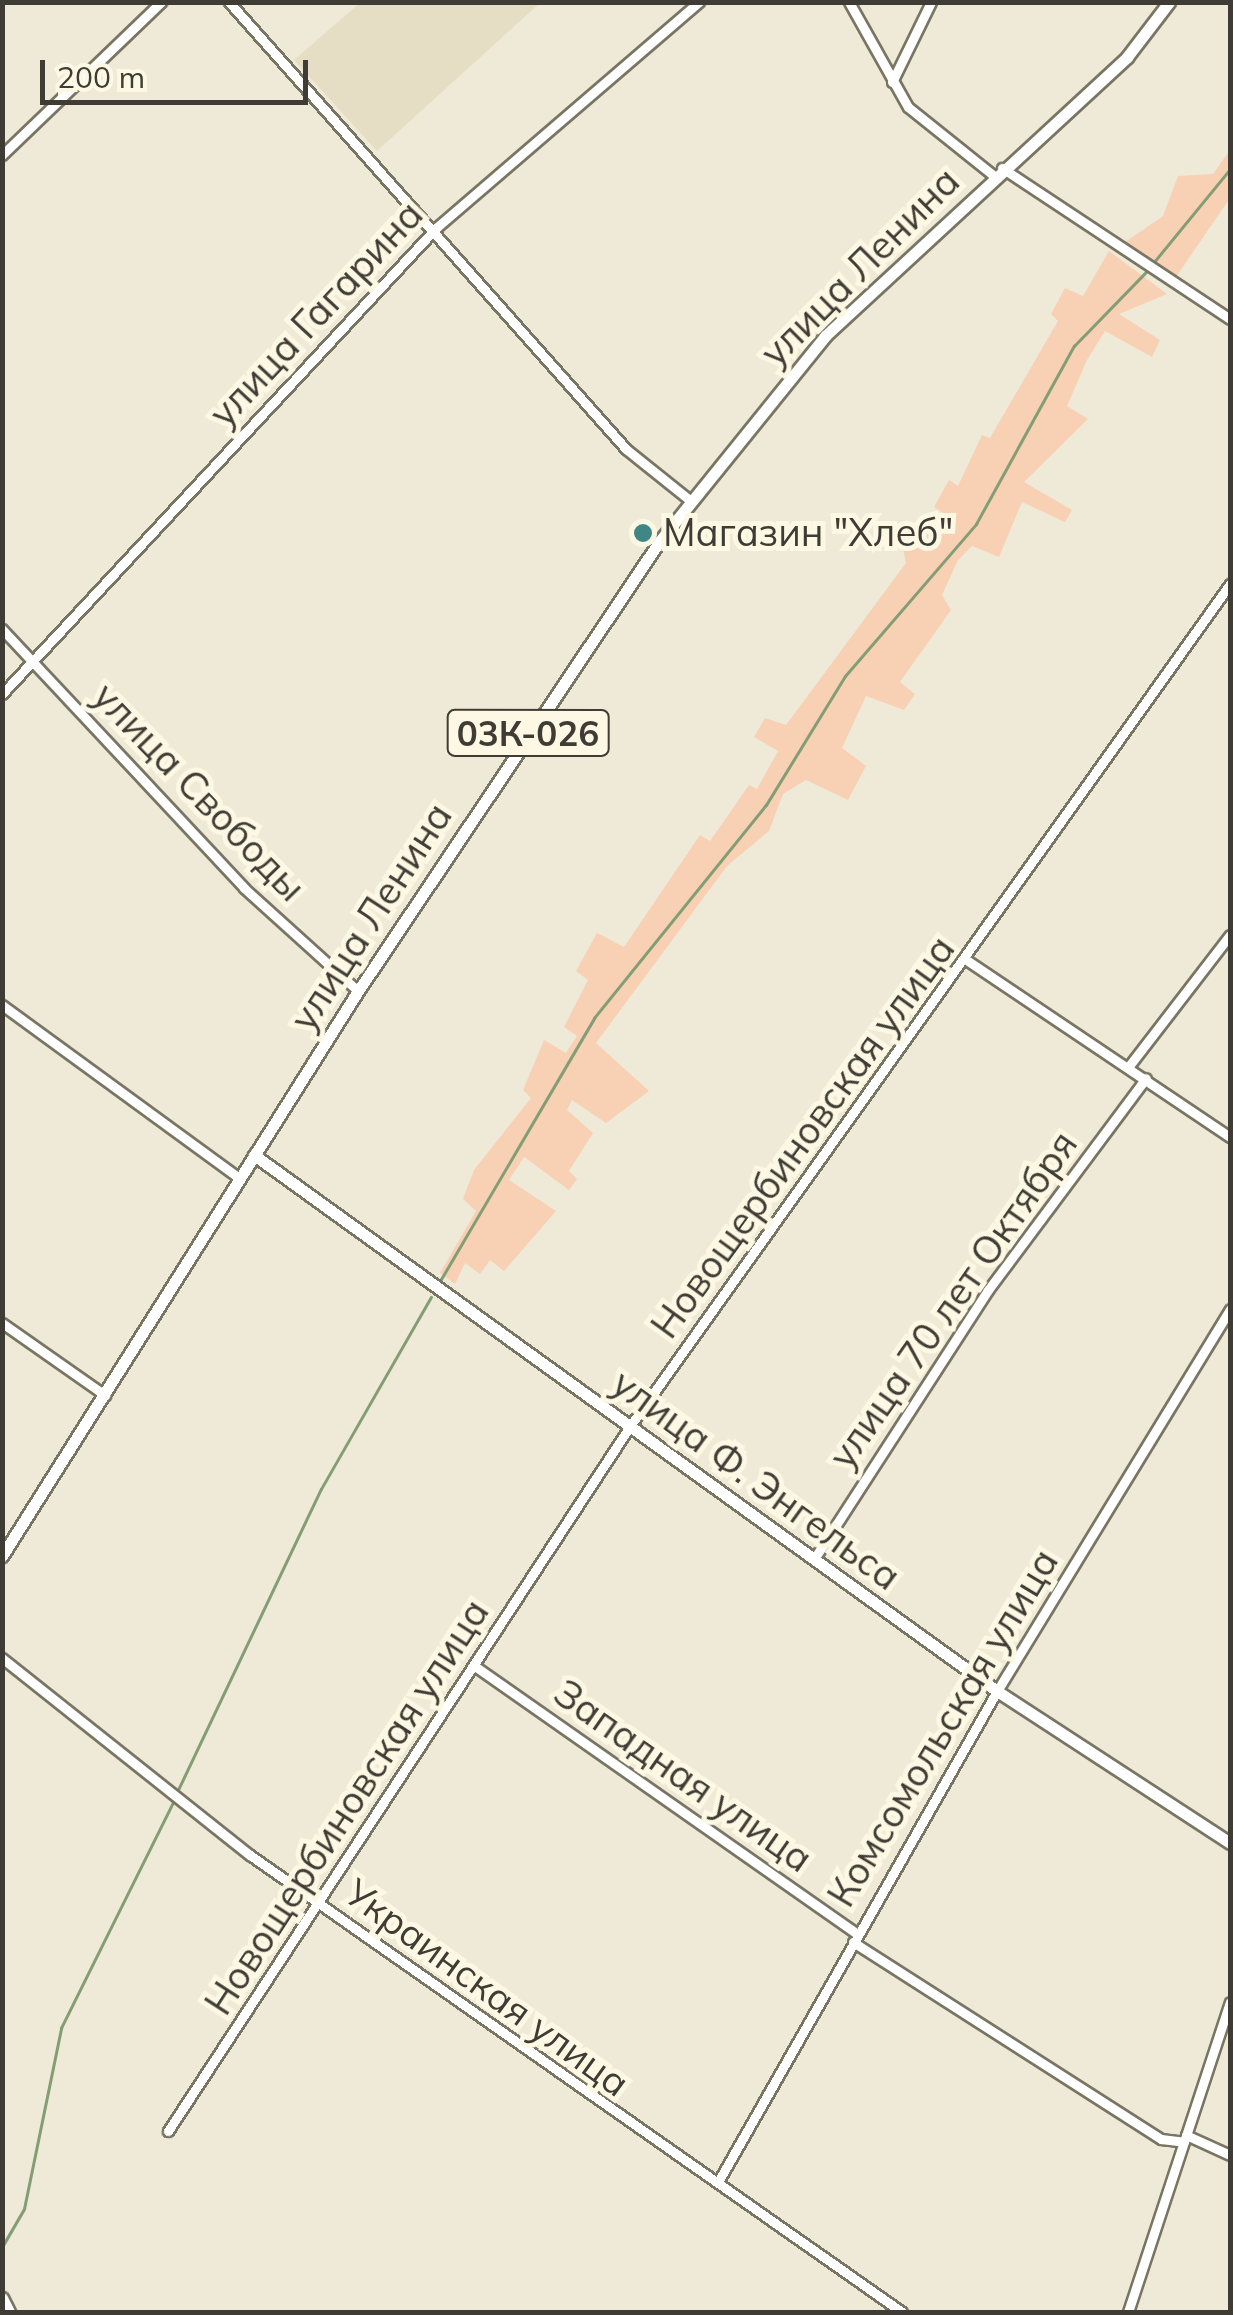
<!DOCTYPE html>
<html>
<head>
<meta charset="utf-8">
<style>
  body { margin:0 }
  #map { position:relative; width:1233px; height:2315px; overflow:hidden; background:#efead7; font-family:Mulish,sans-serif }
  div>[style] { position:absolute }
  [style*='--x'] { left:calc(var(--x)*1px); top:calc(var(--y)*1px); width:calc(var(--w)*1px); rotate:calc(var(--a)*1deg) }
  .built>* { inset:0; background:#e5dec4 }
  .green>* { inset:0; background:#f8d0b4 }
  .stream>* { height:2.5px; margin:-1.25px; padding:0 1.25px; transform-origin:1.25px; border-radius:1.25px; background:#839d75 }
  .roads { filter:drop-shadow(2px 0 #797563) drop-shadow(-2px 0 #797563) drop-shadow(0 2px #797563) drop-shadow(0 -2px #797563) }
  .minor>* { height:9px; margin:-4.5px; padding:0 4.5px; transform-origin:4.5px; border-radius:4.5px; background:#fff }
  .major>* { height:11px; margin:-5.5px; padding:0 5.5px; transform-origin:5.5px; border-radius:5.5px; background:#fff }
  .dots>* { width:28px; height:28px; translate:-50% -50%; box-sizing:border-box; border:5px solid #fdf8e4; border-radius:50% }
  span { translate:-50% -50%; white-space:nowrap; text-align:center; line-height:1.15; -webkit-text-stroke:10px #fdf8e4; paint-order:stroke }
  .shield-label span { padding:2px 8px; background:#fdf8e4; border:2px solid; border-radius:8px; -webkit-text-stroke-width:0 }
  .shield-label { font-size:35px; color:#3e3c34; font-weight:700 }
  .street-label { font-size:38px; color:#3e3c34 }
  .poi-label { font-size:38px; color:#3e3c34 }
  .left { translate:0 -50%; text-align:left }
  .frame { position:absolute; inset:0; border:5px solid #3e3c34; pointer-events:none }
  .scale { position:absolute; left:40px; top:60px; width:268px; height:45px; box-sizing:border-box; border:5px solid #3e3c34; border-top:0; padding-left:12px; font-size:30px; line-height:35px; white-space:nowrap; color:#3e3c34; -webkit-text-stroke:8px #fdf8e4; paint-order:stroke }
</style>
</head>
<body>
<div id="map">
  <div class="built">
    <i style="clip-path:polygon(361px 2px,540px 2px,540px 3px,377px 151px,294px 60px)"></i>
  </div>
  <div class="green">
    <i style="clip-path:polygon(1230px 150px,1230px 198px,1172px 283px,1118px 247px,1163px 216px,1178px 176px,1213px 174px)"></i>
    <i style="clip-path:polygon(1109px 251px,1167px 294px,1119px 314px,1160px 340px,1152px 357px,1105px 331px,1087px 360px,1067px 406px,1088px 419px,1024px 482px,1072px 510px,1065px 522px,1022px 502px,999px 557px,972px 546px,958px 560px,942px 595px,951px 610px,900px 682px,915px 694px,904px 710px,866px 696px,842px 748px,866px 766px,848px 800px,806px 780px,783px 794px,769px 831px,727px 866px,596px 1043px,649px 1091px,606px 1123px,572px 1100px,567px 1110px,593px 1133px,569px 1171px,577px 1179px,569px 1190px,524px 1157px,509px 1180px,556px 1211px,504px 1271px,490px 1260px,480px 1274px,465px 1263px,455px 1284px,440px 1273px,476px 1211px,463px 1199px,474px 1170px,531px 1098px,523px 1090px,544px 1040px,566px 1053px,577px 1036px,564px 1027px,588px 980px,576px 971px,597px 933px,624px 947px,700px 835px,710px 841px,749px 785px,757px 789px,778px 751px,754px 737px,765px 718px,786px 725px,906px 563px,903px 549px,924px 521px,942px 531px,951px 519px,934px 507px,949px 480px,958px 486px,982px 435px,990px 438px,1058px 321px,1051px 314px,1065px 288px,1083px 296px)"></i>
  </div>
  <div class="stream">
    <i style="--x:1154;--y:262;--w:120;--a:-50.7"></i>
    <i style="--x:440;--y:1281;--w:305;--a:-59.6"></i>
    <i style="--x:594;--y:1018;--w:274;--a:-51.1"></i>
    <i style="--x:766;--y:805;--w:151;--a:-58.5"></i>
    <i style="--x:845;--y:676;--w:201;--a:-49.2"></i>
    <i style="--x:976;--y:524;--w:203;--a:-61.2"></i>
    <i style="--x:1074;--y:346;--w:107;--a:-45.8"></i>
    <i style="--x:177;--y:1792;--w:335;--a:-64.6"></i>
    <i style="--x:321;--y:1489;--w:221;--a:-60.2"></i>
    <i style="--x:2;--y:2247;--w:44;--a:-59.9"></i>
    <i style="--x:24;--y:2209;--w:185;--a:-78.4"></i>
    <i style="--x:61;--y:2028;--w:254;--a:-63.6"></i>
  </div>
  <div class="roads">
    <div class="minor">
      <i style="--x:229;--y:2;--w:598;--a:48.39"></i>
      <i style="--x:626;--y:449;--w:83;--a:38.7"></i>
      <i style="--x:849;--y:2;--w:120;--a:60.7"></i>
      <i style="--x:908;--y:107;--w:110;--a:38.7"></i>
      <i style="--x:892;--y:82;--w:89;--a:-64"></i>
      <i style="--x:2;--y:155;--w:221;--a:-43.9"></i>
      <i style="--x:1002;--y:168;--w:273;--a:33.5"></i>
      <i style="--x:2;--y:629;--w:354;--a:46.9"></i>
      <i style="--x:244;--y:888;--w:154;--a:42.1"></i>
      <i style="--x:2;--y:694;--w:637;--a:-47.04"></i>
      <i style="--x:436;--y:228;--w:347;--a:-40.7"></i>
      <i style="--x:968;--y:961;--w:316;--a:33.9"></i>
      <i style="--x:2;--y:1005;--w:293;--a:36.1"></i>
      <i style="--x:1129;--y:1066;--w:165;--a:-52.4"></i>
      <i style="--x:2;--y:1323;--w:126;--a:35"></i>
      <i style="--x:814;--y:1559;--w:320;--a:-57.1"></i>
      <i style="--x:988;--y:1290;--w:264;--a:-53.3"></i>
      <i style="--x:2;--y:1658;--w:317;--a:38.5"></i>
      <i style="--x:250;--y:1855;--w:796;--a:35.03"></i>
      <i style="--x:476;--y:1667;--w:465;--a:35"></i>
      <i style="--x:853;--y:1942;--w:366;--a:32.6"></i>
      <i style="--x:1161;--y:2139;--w:23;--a:7"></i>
      <i style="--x:168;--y:2131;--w:843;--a:-56.76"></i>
      <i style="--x:630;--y:1426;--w:1034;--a:-54.53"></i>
      <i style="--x:1186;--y:2135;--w:48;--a:24.4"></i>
      <i style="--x:718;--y:2182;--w:565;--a:-60.39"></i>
      <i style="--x:997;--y:1691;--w:447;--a:-58.6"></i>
      <i style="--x:1128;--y:2312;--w:326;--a:-71.8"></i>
    </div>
    <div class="major">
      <i style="--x:254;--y:1155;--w:916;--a:35.81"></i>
      <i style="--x:997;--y:1691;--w:278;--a:33.1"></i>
      <i style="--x:2;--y:1556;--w:668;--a:-57.79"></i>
      <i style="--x:358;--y:991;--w:541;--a:-56.16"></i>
      <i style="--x:659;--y:542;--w:265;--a:-51.1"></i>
      <i style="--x:825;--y:336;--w:411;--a:-42.7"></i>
      <i style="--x:1127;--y:57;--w:69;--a:-52.6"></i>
      <i style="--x:2;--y:2298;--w:16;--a:63"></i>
    </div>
  </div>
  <div class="dots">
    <i style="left:643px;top:533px;background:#3f8785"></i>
  </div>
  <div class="shield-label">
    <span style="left:528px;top:733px">03К-026</span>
  </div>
  <div class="street-label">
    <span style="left:860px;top:267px;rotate:-45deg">улица Ленина</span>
    <span style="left:316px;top:314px;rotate:-47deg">улица Гагарина</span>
    <span style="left:199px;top:792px;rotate:46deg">улица Свободы</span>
    <span style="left:371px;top:917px;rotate:-57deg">улица Ленина</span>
    <span style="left:803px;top:1137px;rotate:-54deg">Новощербиновская улица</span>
    <span style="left:953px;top:1300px;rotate:-55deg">улица 70 лет Октября</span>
    <span style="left:756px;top:1480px;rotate:36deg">улица Ф. Энгельса</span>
    <span style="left:943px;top:1728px;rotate:-59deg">Комсомольская улица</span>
    <span style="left:683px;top:1776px;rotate:35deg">Западная улица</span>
    <span style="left:347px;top:1807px;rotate:-57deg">Новощербиновская улица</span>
    <span style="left:487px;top:1988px;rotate:36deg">Украинская улица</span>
  </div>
  <div class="poi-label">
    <span class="left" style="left:663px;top:533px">Магазин "Хлеб"</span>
  </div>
  <div class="frame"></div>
  <div class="scale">200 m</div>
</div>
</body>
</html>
